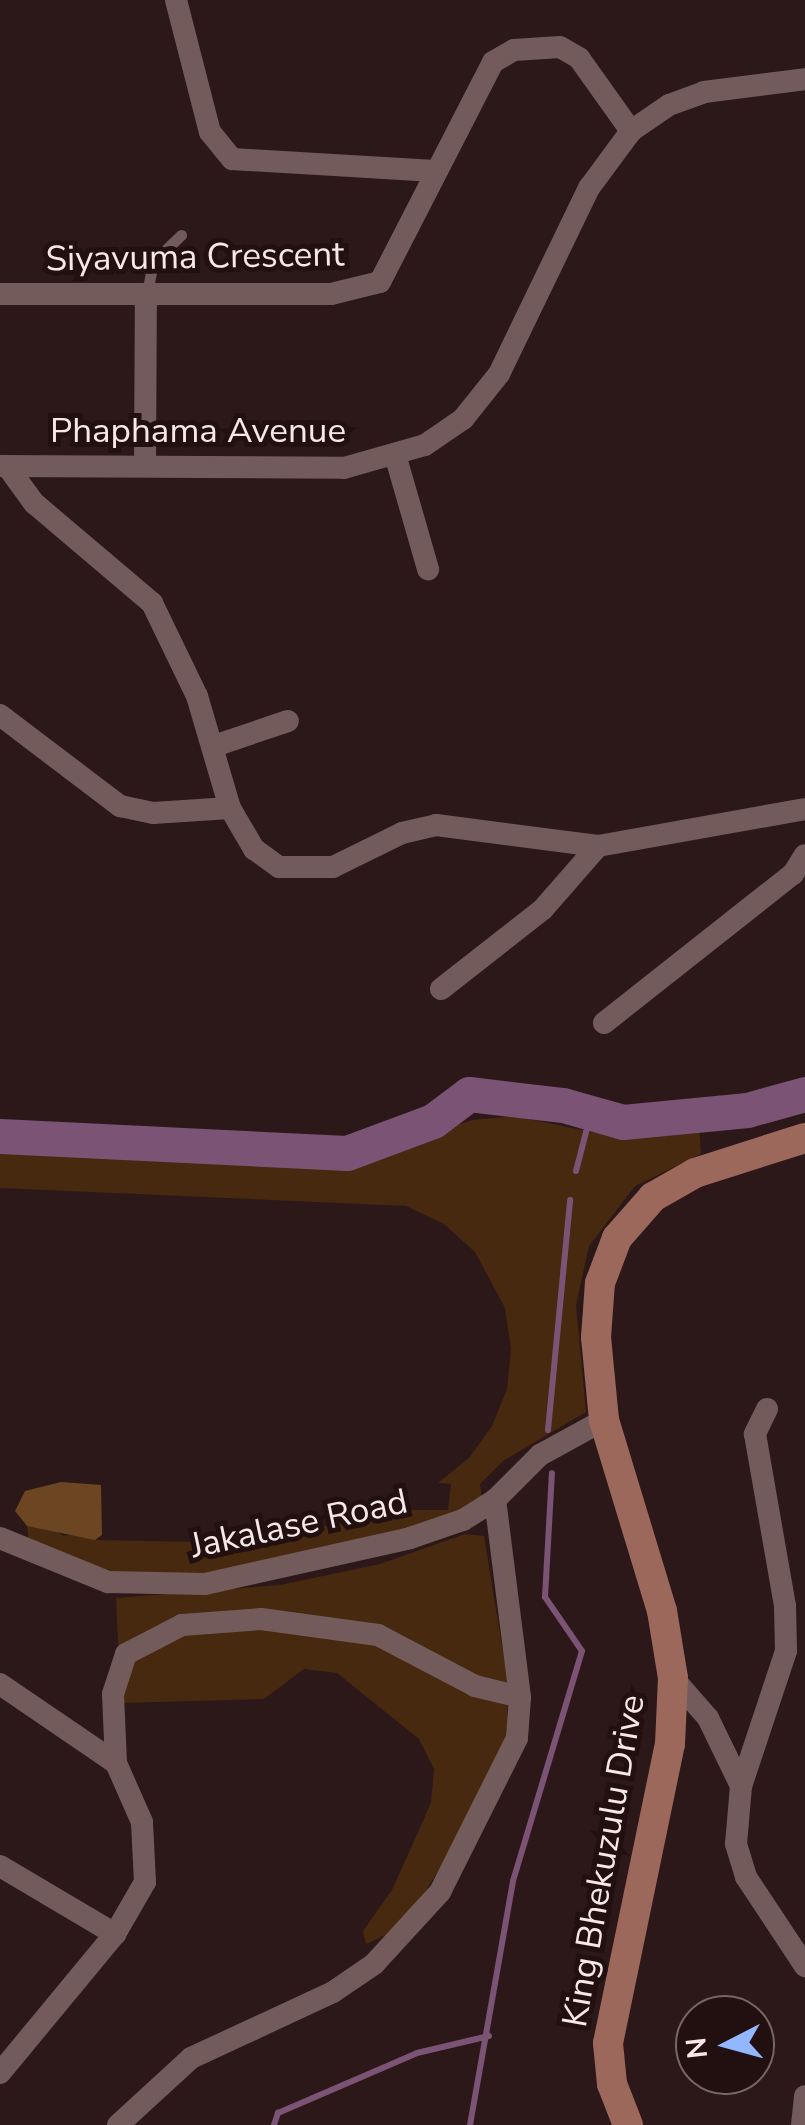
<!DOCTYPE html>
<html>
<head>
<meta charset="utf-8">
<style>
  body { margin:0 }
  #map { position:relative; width:805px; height:2125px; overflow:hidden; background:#2c1819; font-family:"Nunito Sans",sans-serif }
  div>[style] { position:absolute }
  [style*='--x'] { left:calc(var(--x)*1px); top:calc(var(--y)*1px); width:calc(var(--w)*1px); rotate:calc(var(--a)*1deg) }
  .green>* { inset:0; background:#46290e }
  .forest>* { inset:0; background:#6c4622 }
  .stream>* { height:6px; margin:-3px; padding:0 3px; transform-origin:3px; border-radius:3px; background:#7a5375 }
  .river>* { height:35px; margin:-17.5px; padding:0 17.5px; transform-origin:17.5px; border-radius:17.5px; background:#7a5375 }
  .lane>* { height:11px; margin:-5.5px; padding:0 5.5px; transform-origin:5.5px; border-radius:5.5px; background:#745b5b }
  .street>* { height:22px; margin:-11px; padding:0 11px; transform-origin:11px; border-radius:11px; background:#745b5b }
  .secondary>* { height:30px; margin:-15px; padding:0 15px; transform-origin:15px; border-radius:15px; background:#9d685c }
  span { translate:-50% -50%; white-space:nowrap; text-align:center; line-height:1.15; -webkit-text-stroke:10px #220f10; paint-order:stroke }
  .street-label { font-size:35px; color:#f7e8e8 }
  .north { position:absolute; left:675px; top:1995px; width:100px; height:100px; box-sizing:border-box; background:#220f10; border:2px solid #766; border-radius:50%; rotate:264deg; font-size:28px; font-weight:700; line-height:40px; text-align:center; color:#f7e8e8 }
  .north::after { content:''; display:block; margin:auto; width:35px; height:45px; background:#93b7fd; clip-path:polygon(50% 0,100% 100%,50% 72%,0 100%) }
</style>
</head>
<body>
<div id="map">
  <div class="green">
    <i style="clip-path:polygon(514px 1116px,606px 1135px,699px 1123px,701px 1154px,635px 1186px,589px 1246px,576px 1305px,586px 1412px,503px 1461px,480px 1484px,482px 1499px,451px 1518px,178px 1580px,130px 1578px,29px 1543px,27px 1526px,46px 1525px,64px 1536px,82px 1533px,96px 1540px,253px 1543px,394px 1510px,448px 1510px,451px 1484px,438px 1483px,469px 1458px,492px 1426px,507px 1389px,511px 1349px,505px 1308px,475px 1252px,444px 1224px,406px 1206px,0 1188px,0 1142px,348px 1162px,472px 1120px)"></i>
    <i style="clip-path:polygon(465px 1534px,484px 1536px,507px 1677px,508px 1740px,477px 1808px,415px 1908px,390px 1933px,366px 1944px,363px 1931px,392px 1890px,431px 1803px,434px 1769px,419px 1739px,337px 1673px,304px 1669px,264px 1699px,121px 1703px,116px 1598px,280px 1585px,380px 1564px)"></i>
  </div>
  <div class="forest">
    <i style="clip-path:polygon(61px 1482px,101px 1485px,102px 1535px,95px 1540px,27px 1526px,15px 1511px,25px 1491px)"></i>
  </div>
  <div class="stream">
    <i style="--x:576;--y:1171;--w:56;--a:-75.5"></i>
    <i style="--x:548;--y:1430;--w:231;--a:-84.5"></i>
    <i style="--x:274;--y:2125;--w:13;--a:-72"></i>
    <i style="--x:278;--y:2113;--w:151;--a:-23.3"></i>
    <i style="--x:417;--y:2053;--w:74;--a:-13.3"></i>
    <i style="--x:470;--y:2125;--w:248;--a:-80"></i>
    <i style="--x:513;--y:1881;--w:240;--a:-73.3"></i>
    <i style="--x:582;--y:1651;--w:65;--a:-124.4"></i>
    <i style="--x:545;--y:1597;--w:124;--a:-86.8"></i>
  </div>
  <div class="river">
    <i style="--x:0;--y:1136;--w:347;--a:2.8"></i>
    <i style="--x:347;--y:1153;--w:92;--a:-20.4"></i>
    <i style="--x:433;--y:1121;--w:45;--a:-36.9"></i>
    <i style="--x:469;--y:1094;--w:95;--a:6.7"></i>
    <i style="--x:563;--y:1105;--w:62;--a:15.8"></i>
    <i style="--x:623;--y:1122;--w:125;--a:-5.5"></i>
    <i style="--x:747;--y:1110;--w:60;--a:-15.4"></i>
  </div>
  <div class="lane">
    <i style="--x:146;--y:298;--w:37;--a:-79"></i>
    <i style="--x:153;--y:262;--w:39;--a:-44"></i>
  </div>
  <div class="street">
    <i style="--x:176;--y:0;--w:136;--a:75.6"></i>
    <i style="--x:210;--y:132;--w:35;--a:51"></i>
    <i style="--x:232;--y:159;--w:203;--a:3.4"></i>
    <i style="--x:0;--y:294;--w:331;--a:0"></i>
    <i style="--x:331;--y:294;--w:50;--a:-13.8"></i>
    <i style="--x:380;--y:282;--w:247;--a:-62.8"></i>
    <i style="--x:493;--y:62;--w:24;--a:-30"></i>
    <i style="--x:514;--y:50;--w:46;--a:-3.7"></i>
    <i style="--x:560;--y:47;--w:22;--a:30"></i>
    <i style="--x:579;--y:58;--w:90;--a:54.5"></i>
    <i style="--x:396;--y:458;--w:116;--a:73.9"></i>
    <i style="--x:0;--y:466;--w:344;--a:0.3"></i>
    <i style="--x:344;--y:468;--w:84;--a:-15.9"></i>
    <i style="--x:425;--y:445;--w:46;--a:-34.4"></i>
    <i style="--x:463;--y:419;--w:58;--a:-51.3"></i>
    <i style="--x:499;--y:374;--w:207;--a:-64.2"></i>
    <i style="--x:589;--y:188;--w:71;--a:-53.6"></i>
    <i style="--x:631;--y:131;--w:46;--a:-34.4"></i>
    <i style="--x:669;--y:105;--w:37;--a:-20"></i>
    <i style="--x:704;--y:92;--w:102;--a:-7.3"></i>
    <i style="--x:7;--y:466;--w:46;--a:53.9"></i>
    <i style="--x:34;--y:503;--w:155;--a:40.3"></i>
    <i style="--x:152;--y:603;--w:103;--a:64.2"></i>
    <i style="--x:197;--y:696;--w:117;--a:73.6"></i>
    <i style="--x:230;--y:808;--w:48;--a:59.7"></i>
    <i style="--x:254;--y:849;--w:31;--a:36"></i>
    <i style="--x:279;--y:867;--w:54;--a:0"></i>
    <i style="--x:333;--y:867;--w:77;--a:-26.2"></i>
    <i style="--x:402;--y:833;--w:35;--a:-13"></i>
    <i style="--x:436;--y:825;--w:163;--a:7.4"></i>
    <i style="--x:598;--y:846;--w:210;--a:-10.1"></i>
    <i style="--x:145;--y:466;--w:168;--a:-89.7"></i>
    <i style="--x:0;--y:715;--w:151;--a:37.2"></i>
    <i style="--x:120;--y:806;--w:34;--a:12"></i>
    <i style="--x:153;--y:813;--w:77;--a:-3.7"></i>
    <i style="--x:214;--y:746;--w:78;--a:-18.7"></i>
    <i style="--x:441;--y:989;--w:130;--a:-38.1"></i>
    <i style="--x:543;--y:909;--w:84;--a:-48.9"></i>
    <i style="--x:604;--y:1023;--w:241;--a:-38.3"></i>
    <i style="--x:793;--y:874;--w:22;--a:-58"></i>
    <i style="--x:767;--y:1409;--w:28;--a:116"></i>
    <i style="--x:755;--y:1434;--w:175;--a:80.1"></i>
    <i style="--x:785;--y:1606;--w:45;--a:88.7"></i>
    <i style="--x:786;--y:1651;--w:142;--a:108.4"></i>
    <i style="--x:741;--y:1786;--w:58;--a:94.9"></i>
    <i style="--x:736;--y:1844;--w:34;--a:73"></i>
    <i style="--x:746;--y:1877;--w:107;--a:56.5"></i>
    <i style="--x:0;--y:1538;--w:117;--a:22.2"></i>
    <i style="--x:108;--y:1582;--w:97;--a:1.2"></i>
    <i style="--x:205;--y:1584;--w:210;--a:-12.6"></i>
    <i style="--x:410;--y:1538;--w:56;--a:-18.8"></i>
    <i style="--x:463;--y:1520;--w:38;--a:-32"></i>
    <i style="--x:673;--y:1678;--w:53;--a:48.8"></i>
    <i style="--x:708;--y:1718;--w:76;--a:64.1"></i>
    <i style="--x:0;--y:1684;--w:140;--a:34.3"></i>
    <i style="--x:0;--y:1866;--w:134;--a:30.6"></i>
    <i style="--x:0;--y:2073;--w:180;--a:-50.4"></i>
    <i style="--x:115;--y:1934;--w:60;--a:-60"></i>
    <i style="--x:145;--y:1882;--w:60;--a:-92.9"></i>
    <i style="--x:142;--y:1822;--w:64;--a:-113.8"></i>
    <i style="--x:116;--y:1763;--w:69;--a:-92.5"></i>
    <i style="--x:113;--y:1694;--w:42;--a:-72"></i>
    <i style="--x:126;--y:1654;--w:63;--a:-27.4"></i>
    <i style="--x:182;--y:1625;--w:79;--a:-4.3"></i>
    <i style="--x:261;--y:1619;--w:118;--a:7.8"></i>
    <i style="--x:378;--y:1635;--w:110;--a:27.7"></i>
    <i style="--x:475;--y:1686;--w:46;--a:13.7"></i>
    <i style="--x:118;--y:2125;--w:99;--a:-42.5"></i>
    <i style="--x:191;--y:2058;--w:157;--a:-24.9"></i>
    <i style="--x:333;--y:1992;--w:50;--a:-34.3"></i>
    <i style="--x:374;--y:1964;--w:98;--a:-47.5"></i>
    <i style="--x:440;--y:1892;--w:172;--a:-63.4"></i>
    <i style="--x:517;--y:1738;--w:41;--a:-85.8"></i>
    <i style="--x:520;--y:1697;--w:199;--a:-97.2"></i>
    <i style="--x:495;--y:1500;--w:64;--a:-45"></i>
    <i style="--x:540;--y:1455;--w:73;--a:-28.7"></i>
    <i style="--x:802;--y:2125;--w:29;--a:-84"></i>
  </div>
  <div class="secondary">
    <i style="--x:628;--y:2125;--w:44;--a:-111.3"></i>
    <i style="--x:612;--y:2084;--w:41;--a:-95.6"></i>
    <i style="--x:608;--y:2043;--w:305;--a:-78.3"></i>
    <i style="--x:670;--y:1744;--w:66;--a:-87.4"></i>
    <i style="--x:673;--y:1678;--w:68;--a:-99.3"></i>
    <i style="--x:662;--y:1611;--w:200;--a:-106.9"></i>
    <i style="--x:604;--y:1420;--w:83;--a:-95.5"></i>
    <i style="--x:596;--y:1337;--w:54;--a:-85.8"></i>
    <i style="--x:600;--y:1283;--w:48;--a:-69.3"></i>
    <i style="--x:617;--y:1238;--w:55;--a:-48.7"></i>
    <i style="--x:653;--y:1197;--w:48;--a:-29.7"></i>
    <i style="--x:695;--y:1173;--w:115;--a:-17.7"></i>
  </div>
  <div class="street-label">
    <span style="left:195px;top:257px;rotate:-1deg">Siyavuma Crescent</span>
    <span style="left:198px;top:431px">Phaphama Avenue</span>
    <span style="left:299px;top:1524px;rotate:-12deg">Jakalase Road</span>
    <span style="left:604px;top:1861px;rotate:-80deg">King Bhekuzulu Drive</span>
  </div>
  <div class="north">N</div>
</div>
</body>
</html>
